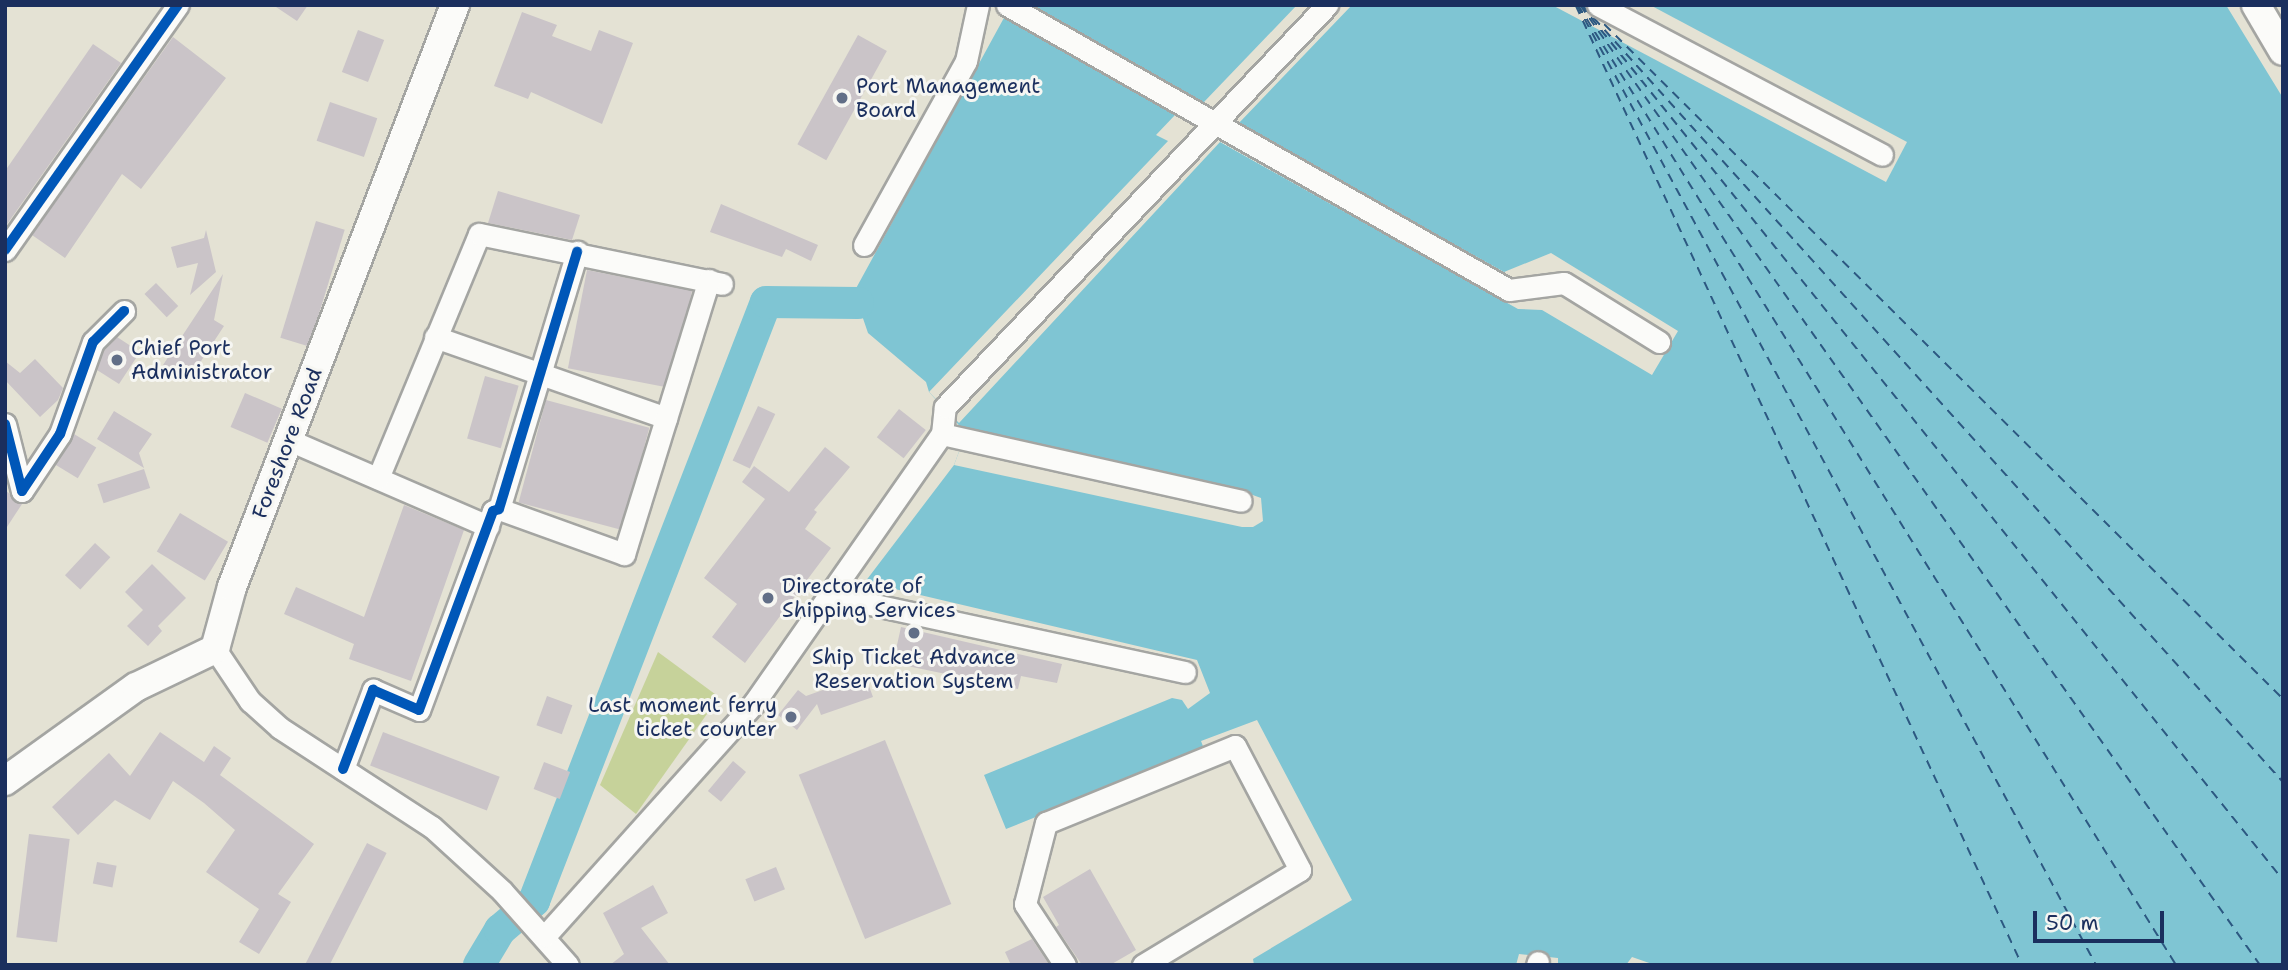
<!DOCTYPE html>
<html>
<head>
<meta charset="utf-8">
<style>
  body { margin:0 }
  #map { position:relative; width:2288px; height:970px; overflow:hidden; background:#e4e2d4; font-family:"Shantell Sans",sans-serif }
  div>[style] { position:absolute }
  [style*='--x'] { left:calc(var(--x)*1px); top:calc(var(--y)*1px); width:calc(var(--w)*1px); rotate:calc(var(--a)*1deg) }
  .green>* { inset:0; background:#c6d29a }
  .water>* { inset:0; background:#7fc5d3 }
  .pier>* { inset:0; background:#e4e2d4 }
  .river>* { height:32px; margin:-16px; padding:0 16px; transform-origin:16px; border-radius:16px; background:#7fc5d3 }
  .ferry>* { height:2px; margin-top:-1px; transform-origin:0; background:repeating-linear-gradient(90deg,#2c5881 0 9px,transparent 0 16px) }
  .building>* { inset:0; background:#cac4c8; transform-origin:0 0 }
  .roads { filter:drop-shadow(2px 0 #a4a5a2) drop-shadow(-2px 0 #a4a5a2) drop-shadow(0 2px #a4a5a2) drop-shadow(0 -2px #a4a5a2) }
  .minor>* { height:21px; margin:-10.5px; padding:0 10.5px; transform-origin:10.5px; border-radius:10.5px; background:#fbfbf9 }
  .major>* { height:28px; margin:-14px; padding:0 14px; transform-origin:14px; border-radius:14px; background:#fbfbf9 }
  .cycleway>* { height:10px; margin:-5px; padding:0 5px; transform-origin:5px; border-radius:5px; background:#0057b8 }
  .dots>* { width:19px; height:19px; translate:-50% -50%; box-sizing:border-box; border:4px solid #f6f6f2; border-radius:50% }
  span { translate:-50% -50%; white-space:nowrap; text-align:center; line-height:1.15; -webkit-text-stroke:6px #f6f6f2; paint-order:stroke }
  .poi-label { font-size:21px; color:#1b2f5e }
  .left { translate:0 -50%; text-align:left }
  .right { translate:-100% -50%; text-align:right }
  .street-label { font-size:21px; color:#1b2f5e }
  .frame { position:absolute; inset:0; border:7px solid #1b2f5e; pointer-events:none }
  .scale { position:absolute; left:2033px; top:911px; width:131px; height:32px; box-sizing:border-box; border:4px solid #1b2f5e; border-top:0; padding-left:9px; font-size:21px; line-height:24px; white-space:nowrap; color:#1b2f5e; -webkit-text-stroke:5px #f6f6f2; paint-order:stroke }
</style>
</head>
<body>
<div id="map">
  <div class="green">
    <i style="clip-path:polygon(658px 652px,719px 697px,636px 814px,600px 785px)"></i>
  </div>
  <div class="water">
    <i style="clip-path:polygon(1011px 5px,2226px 5px,2283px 98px,2283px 965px,1655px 965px,1632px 957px,1626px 965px,1558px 965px,1558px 958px,1519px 954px,1516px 965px,1254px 965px,1253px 959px,1352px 900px,1257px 720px,1201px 741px,1204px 749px,1006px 829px,984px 775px,1172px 698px,1182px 700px,1188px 709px,1210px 693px,1197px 660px,865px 582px,954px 465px,966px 433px,929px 392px,926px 382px,868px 333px,854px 292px)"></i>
  </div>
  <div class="pier">
    <i style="clip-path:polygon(1029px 5px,1203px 103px,1297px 5px,1352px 5px,1238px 124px,1504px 272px,1551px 253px,1678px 331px,1652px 375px,1542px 310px,1518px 309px,1220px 142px,959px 423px,929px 392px,1168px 141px,1156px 135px,1175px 115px,1006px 15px)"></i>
    <i style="clip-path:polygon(1552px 5px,1650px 5px,1907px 142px,1886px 182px)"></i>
    <i style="clip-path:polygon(966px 433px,1250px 494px,1261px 498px,1263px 521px,1253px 527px,1242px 527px,954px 465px)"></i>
  </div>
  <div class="river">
    <i style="--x:479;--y:965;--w:41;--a:-59"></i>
    <i style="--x:500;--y:930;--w:45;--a:-40.5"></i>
    <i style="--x:534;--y:901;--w:642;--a:-68.83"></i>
    <i style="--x:766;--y:302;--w:92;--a:0.6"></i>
  </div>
  <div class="ferry">
    <i style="--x:1577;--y:5;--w:1091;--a:61.6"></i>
    <i style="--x:1578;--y:5;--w:1131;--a:58.08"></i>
    <i style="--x:1580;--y:5;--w:1176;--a:54.69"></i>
    <i style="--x:1581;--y:5;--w:1122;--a:51.26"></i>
    <i style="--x:1576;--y:6;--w:1058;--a:65.06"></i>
    <i style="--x:1583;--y:6;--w:1045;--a:47.95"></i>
    <i style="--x:1593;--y:13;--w:973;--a:44.83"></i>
  </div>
  <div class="building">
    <i style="clip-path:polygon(273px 5px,308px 5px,297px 21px)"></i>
    <i style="clip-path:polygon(522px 12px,557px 25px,552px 36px,591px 51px,599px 30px,633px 43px,602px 124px,531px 92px,528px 99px,494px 86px)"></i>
    <i style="left:358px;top:30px;width:28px;height:45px;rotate:21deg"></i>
    <i style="left:858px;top:35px;width:33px;height:125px;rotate:29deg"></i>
    <i style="clip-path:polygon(173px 37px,226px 78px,141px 189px,122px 174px,65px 258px,32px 235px)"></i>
    <i style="clip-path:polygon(93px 44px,121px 63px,5px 227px,5px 171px)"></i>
    <i style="left:330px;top:102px;width:50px;height:41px;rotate:19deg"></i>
    <i style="clip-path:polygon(498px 191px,580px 215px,572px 240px,488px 223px)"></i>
    <i style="clip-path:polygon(721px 204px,818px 245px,811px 261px,786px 249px,782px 257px,710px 232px)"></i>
    <i style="left:316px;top:221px;width:30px;height:122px;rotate:17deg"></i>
    <i style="clip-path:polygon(206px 230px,216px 272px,190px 295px,198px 263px,177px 268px,171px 247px,204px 238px)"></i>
    <i style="left:587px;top:270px;width:107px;height:100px;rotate:11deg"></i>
    <i style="clip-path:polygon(223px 274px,214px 320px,224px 326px,188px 381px,163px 365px)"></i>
    <i style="left:156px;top:283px;width:32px;height:16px;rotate:46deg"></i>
    <i style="clip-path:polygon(117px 337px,140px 352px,119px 384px,97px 370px,103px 352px)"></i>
    <i style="clip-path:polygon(35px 359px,63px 388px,58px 400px,40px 417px,5px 380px,5px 361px,20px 373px)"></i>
    <i style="left:485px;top:376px;width:35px;height:65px;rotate:16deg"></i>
    <i style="left:245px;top:393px;width:40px;height:37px;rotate:23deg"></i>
    <i style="left:546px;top:400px;width:107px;height:106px;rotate:15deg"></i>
    <i style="left:758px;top:406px;width:19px;height:60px;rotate:25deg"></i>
    <i style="left:899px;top:409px;width:34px;height:36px;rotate:38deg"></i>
    <i style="clip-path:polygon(114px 411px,152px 434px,139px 453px,144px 468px,97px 439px)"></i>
    <i style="left:74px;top:434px;width:26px;height:36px;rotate:31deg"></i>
    <i style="clip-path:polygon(825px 447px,850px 467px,814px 510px,817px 512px,805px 529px,831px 548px,745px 663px,712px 637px,737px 604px,704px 578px,765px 499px,742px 482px,754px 466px,789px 492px)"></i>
    <i style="left:144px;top:469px;width:20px;height:49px;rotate:72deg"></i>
    <i style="clip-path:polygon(5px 490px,22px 504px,5px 530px)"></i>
    <i style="clip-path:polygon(404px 505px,464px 530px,411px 681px,349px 659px,354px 644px,284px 614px,296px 587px,364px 617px)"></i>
    <i style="left:180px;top:513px;width:56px;height:45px;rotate:31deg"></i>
    <i style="left:95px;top:543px;width:21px;height:44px;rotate:43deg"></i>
    <i style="clip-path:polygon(152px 564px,186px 598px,158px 626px,162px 631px,148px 646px,127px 626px,143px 610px,125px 592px)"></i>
    <i style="clip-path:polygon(901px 627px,1062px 664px,1057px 683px,1021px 676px,1018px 689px,893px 663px)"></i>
    <i style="clip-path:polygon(865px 675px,873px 697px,821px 715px,817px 704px,797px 730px,778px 715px,798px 690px,806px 696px)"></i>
    <i style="left:547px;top:696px;width:27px;height:31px;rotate:20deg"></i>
    <i style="clip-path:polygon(160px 732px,204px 762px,214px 746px,231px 758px,220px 775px,314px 844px,278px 894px,291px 902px,259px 954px,239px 942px,259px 909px,206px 872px,235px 830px,204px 803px,173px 781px,150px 820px,115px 800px,78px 835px,52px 807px,109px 753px,130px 776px)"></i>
    <i style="left:383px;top:732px;width:125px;height:36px;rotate:21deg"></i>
    <i style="left:885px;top:740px;width:177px;height:93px;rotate:68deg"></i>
    <i style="left:733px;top:761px;width:17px;height:39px;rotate:40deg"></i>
    <i style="left:544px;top:762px;width:28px;height:29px;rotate:21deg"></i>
    <i style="left:29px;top:834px;width:41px;height:104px;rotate:7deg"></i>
    <i style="left:367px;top:843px;width:22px;height:136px;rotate:27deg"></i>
    <i style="left:97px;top:862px;width:20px;height:22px;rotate:11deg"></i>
    <i style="left:776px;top:867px;width:24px;height:33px;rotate:68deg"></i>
    <i style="clip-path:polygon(1090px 869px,1136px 950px,1110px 965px,1082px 965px,1056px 927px,1059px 925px,1043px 897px)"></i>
    <i style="clip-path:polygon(653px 885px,668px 913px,641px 928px,670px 965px,610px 965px,624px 954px,603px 913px)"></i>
    <i style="clip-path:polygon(1032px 939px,1048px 963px,1011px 965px,1005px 952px)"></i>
  </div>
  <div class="roads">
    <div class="minor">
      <i style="--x:1007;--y:5;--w:577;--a:29.58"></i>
      <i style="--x:1509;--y:290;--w:55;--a:-7.3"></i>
      <i style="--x:1564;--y:283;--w:112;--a:31.8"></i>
      <i style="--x:1598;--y:5;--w:321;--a:27.8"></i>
      <i style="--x:864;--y:245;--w:210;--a:-61"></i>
      <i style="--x:966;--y:61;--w:57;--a:-77.9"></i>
      <i style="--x:5;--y:250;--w:300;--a:-54.8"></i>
      <i style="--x:435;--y:337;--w:245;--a:19.3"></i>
      <i style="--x:5;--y:424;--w:69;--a:75.8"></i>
      <i style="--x:22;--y:491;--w:69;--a:-56.3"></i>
      <i style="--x:60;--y:434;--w:98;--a:-70.3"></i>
      <i style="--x:93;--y:342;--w:44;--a:-45"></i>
      <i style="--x:942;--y:434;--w:306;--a:12.6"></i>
      <i style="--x:289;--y:440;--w:217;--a:23.4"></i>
      <i style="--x:378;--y:478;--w:264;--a:-67.5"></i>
      <i style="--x:479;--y:234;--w:248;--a:11.6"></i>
      <i style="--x:499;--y:509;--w:133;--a:19.8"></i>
      <i style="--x:624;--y:554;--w:287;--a:-72.8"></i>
      <i style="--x:833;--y:596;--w:360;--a:12.2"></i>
      <i style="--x:215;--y:649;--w:63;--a:56.1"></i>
      <i style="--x:250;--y:701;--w:40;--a:42"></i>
      <i style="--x:280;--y:728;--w:181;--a:33.1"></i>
      <i style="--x:432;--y:827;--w:95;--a:42.4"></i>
      <i style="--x:502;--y:891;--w:99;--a:48.3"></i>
      <i style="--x:343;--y:769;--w:85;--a:-69.2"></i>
      <i style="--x:373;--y:690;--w:50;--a:23.5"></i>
      <i style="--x:419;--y:710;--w:212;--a:-69.6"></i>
      <i style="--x:493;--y:511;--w:6;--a:-18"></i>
      <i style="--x:499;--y:509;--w:269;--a:-73.1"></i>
      <i style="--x:545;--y:936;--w:313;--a:-48.1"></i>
      <i style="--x:754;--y:703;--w:328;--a:-55.1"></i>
      <i style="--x:942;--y:434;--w:27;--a:-84"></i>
      <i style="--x:945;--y:407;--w:555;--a:-46.46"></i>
      <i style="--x:1065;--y:965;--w:73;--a:-123.3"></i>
      <i style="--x:1025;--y:904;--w:84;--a:-75.5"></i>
      <i style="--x:1046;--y:823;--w:204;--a:-22.2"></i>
      <i style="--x:1235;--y:746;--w:140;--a:62.3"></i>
      <i style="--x:1300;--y:870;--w:184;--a:148.8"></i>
      <i style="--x:1537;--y:965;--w:3;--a:-72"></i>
    </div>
    <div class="major">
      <i style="--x:2256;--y:5;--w:53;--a:59.6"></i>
      <i style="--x:5;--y:781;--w:161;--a:-35.7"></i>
      <i style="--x:136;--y:687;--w:88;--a:-25.7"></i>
      <i style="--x:215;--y:649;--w:64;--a:-74.7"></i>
      <i style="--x:232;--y:587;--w:623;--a:-69.04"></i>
    </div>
  </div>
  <div class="cycleway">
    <i style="--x:5;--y:250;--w:300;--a:-54.8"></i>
    <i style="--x:5;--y:424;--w:69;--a:75.8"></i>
    <i style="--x:22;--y:491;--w:69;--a:-56.3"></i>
    <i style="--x:60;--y:434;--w:98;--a:-70.3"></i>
    <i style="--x:93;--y:342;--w:44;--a:-45"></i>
    <i style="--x:343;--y:769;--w:85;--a:-69.2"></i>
    <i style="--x:373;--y:690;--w:50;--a:23.5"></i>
    <i style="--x:419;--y:710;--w:212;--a:-69.6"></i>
    <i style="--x:493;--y:511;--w:6;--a:-18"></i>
    <i style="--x:499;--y:509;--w:269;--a:-73.1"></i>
  </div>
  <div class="dots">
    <i style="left:842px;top:98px;background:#616e87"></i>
    <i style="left:117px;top:360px;background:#616e87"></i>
    <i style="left:768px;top:598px;background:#616e87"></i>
    <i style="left:914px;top:633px;background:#616e87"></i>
    <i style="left:791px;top:717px;background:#616e87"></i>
  </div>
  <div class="poi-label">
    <span class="left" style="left:856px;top:98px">Port Management<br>Board</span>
    <span class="left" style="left:131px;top:360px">Chief Port<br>Administrator</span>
    <span class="left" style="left:782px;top:598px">Directorate of<br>Shipping Services</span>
    <span style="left:914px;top:669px">Ship Ticket Advance<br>Reservation System</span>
    <span class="right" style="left:777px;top:717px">Last moment ferry<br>ticket counter</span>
  </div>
  <div class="street-label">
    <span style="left:287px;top:443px;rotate:-69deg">Foreshore Road</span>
  </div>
  <div class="frame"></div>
  <div class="scale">50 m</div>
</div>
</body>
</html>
